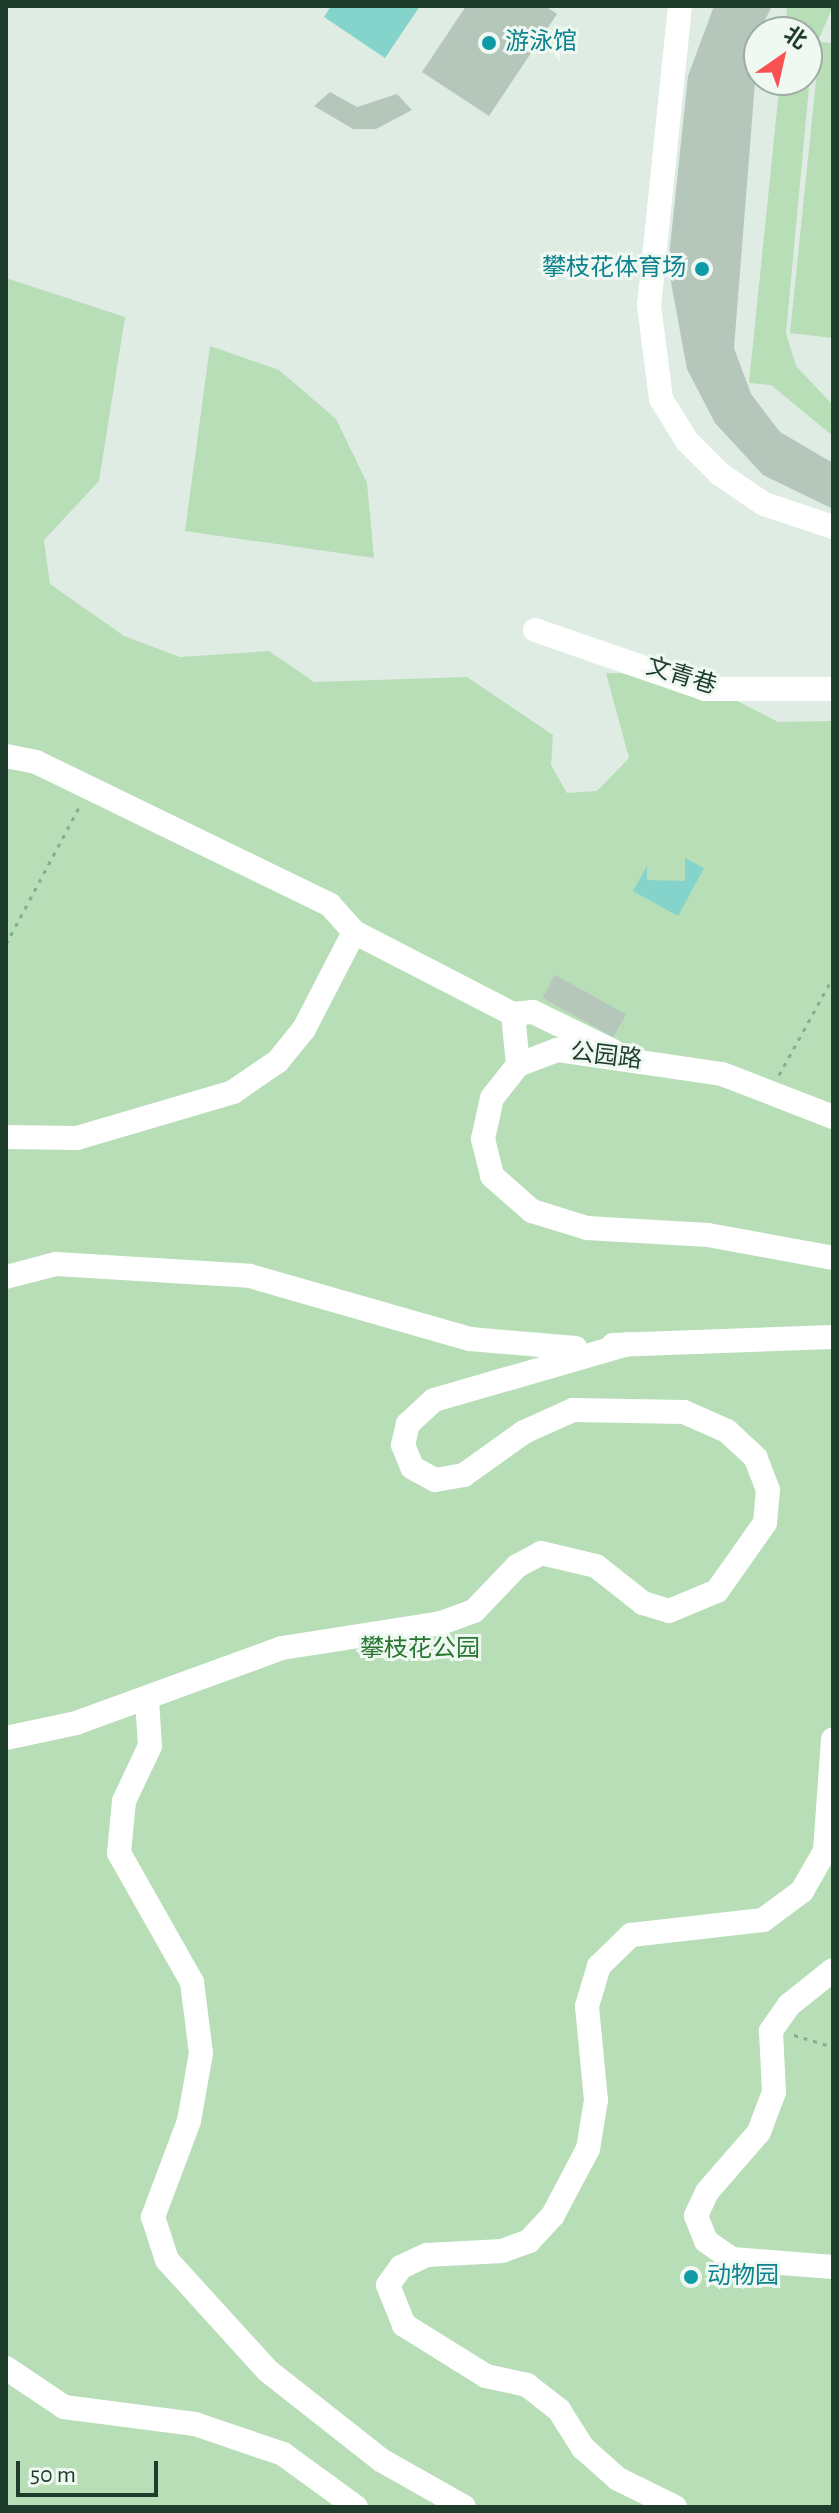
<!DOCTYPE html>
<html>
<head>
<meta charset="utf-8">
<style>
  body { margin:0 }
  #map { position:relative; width:839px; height:2513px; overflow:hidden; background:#dfece3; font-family:"Alegreya Sans","Noto Sans SC",sans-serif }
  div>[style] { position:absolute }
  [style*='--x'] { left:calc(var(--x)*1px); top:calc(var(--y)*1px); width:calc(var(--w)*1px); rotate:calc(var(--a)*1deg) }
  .green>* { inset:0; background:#b7deb7 }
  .water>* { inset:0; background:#84d4cb }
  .building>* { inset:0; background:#b5c6bb; transform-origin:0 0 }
  .path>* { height:3px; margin-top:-1.5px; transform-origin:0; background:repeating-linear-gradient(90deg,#7eb194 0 4px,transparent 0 10px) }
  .minor>* { height:24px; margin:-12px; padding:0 12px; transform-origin:12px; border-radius:12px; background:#fff }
  .dots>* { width:22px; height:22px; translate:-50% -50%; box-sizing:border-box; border:4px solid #f0f8f2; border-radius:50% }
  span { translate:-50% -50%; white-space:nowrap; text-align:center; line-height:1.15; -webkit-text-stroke:6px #f0f8f2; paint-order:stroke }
  .culture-label { font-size:24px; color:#0d838f }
  .left { translate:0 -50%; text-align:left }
  .right { translate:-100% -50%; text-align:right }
  .street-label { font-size:24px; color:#1f3d2d }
  .park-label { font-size:24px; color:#287531 }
  .frame { position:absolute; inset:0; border:8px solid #1f3d2d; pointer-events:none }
  .north { position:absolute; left:743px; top:16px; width:80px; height:80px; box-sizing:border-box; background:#f0f8f2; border:2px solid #9cada3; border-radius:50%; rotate:34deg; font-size:22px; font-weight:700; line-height:32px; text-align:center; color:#1f3d2d }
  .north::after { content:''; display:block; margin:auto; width:28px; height:36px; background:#f95052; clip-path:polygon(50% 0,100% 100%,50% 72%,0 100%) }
  .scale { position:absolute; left:16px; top:2461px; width:142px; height:36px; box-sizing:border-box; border:4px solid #1f3d2d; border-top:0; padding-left:10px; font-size:24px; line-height:28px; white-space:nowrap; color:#1f3d2d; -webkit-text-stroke:6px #f0f8f2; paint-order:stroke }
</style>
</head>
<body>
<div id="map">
  <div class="green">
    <i style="clip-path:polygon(787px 6px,833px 6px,812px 55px,786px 333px,796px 366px,833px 405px,833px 436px,771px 385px,749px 383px,780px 80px,807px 80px,807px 32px,785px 32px)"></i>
    <i style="clip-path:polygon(820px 42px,833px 43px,833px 338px,790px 333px)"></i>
    <i style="clip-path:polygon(6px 278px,125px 317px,99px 481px,44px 540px,50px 584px,124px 636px,180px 657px,269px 651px,314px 682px,467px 677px,553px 735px,551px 765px,567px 793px,597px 791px,629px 758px,606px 673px,686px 675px,778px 722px,833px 721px,833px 2507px,6px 2507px)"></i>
    <i style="clip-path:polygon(210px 346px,279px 370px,336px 419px,367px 483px,374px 558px,185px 531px)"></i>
  </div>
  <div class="water">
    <i style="clip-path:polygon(331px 6px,420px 6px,385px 58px,324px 17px)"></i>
    <i style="clip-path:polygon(685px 858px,704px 868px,678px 916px,633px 891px,647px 866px,647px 880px,685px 881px)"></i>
  </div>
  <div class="building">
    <i style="clip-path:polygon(466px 6px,545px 6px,557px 14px,489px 116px,422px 72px)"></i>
    <i style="clip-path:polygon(714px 6px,772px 6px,759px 32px,734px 348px,751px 394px,780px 432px,833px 463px,833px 509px,763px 475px,715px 423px,687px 369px,668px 266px,688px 76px)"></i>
    <i style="clip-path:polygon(330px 92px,357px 107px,397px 94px,412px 110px,376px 129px,353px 129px,314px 106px)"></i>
    <i style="left:555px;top:975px;width:81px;height:26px;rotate:29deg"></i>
  </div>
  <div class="path">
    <i style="--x:6;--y:944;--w:155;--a:-61.9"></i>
    <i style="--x:779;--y:1075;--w:112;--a:-61.1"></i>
    <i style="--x:794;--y:2035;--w:41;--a:17.1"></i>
  </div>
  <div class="minor">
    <i style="--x:680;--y:6;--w:301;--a:95.9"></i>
    <i style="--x:649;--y:305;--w:95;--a:82.7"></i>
    <i style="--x:661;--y:399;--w:49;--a:58.2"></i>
    <i style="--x:687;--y:441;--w:47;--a:45"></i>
    <i style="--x:720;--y:474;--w:53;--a:34.3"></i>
    <i style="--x:764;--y:504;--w:73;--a:18.4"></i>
    <i style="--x:535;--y:630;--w:180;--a:19.1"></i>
    <i style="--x:705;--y:689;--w:128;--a:0"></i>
    <i style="--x:6;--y:756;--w:31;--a:11"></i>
    <i style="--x:36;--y:762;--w:327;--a:25.9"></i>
    <i style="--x:330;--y:905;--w:36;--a:48"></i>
    <i style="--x:354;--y:932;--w:179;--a:27.3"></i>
    <i style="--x:513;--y:1014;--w:20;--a:-6"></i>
    <i style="--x:533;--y:1012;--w:89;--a:26"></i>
    <i style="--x:513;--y:1014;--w:51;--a:84.4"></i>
    <i style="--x:833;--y:1117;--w:119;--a:-158.8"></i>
    <i style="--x:722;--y:1074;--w:167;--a:-171.7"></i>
    <i style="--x:557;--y:1050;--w:42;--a:159"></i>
    <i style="--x:518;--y:1065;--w:42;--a:128.2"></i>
    <i style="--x:492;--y:1098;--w:42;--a:102.4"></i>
    <i style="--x:483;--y:1139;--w:38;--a:76"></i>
    <i style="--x:492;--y:1176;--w:53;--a:41.2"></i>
    <i style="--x:532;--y:1211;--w:58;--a:17.2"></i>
    <i style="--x:587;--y:1228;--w:121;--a:3.3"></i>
    <i style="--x:708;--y:1235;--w:127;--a:10.4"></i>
    <i style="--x:6;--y:1137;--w:71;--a:0.8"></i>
    <i style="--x:77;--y:1138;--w:163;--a:-16.4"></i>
    <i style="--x:233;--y:1092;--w:55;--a:-34.6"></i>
    <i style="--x:278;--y:1061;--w:41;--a:-50.9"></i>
    <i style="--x:304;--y:1029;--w:109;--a:-62.7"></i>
    <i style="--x:6;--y:1277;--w:52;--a:-14.6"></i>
    <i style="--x:56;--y:1264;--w:194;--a:3.5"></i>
    <i style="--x:250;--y:1276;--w:229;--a:16"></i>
    <i style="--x:470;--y:1339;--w:106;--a:4.9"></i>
    <i style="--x:613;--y:1345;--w:220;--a:-2.1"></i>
    <i style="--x:147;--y:1700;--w:46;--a:86.3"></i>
    <i style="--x:150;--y:1746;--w:61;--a:115.3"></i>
    <i style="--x:124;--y:1801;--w:52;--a:95.5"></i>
    <i style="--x:119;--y:1853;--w:148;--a:60.5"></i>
    <i style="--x:192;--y:1982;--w:72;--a:82.8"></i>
    <i style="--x:201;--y:2053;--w:69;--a:100"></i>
    <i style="--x:189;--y:2121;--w:103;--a:110.6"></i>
    <i style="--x:153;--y:2217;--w:45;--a:72"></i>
    <i style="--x:167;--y:2260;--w:150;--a:47.7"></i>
    <i style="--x:268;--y:2371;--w:144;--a:38.2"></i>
    <i style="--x:381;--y:2460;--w:95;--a:29.5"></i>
    <i style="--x:6;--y:1738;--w:72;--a:-12.1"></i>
    <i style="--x:76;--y:1723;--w:219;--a:-20"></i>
    <i style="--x:282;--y:1648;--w:161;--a:-8.9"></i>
    <i style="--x:441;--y:1623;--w:35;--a:-20"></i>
    <i style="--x:474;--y:1611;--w:62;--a:-46.3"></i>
    <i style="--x:517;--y:1566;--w:27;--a:-28"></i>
    <i style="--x:541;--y:1553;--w:57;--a:13.3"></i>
    <i style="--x:596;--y:1566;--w:60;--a:38.2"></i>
    <i style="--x:643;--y:1603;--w:27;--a:17"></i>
    <i style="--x:669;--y:1611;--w:52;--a:-22.6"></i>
    <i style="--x:717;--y:1591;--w:83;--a:-54.8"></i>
    <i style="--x:765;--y:1523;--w:33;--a:-85"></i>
    <i style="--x:768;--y:1490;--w:34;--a:-111"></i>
    <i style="--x:756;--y:1458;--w:40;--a:-137"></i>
    <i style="--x:727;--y:1431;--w:47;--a:-156.2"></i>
    <i style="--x:684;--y:1412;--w:111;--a:-179"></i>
    <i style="--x:573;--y:1410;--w:54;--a:155.8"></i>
    <i style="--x:524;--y:1432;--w:74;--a:144.4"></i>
    <i style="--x:464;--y:1475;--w:29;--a:170"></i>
    <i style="--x:435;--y:1480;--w:26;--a:-151"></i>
    <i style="--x:412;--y:1467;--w:24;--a:-112"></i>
    <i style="--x:403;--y:1445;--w:22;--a:-77"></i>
    <i style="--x:408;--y:1424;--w:35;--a:-43"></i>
    <i style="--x:434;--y:1400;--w:202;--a:-16.1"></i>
    <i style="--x:833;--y:1970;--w:56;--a:141.5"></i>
    <i style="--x:789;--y:2005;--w:32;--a:125"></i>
    <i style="--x:771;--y:2031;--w:61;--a:87.2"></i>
    <i style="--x:774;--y:2092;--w:43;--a:110.6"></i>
    <i style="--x:759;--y:2132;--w:79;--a:130.9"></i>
    <i style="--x:707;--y:2192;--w:26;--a:115"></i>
    <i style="--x:696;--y:2216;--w:27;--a:68"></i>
    <i style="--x:706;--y:2241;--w:32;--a:35"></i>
    <i style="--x:732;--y:2259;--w:101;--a:4.5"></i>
    <i style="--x:6;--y:2368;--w:70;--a:33.9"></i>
    <i style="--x:64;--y:2407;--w:132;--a:7.4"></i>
    <i style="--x:195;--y:2424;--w:93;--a:18.8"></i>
    <i style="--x:283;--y:2454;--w:90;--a:36"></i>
    <i style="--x:675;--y:2507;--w:64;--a:-153.8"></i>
    <i style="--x:618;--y:2479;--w:47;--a:-138.5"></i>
    <i style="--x:583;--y:2448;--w:45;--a:-122.3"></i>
    <i style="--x:559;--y:2410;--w:41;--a:-142"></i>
    <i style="--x:527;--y:2385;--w:42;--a:-167.6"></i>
    <i style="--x:486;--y:2376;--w:97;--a:-148.1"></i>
    <i style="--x:404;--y:2325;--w:43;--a:-111.8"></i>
    <i style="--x:388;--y:2285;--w:22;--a:-54"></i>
    <i style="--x:401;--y:2267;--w:29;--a:-25"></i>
    <i style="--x:427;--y:2255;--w:75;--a:-3.1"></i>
    <i style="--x:502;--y:2251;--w:29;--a:-20"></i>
    <i style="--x:529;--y:2241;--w:35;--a:-47"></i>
    <i style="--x:553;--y:2215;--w:75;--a:-62.1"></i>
    <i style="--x:588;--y:2149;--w:50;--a:-80.7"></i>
    <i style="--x:596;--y:2100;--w:94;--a:-95.5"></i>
    <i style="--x:587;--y:2006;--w:42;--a:-73.3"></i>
    <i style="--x:599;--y:1966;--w:45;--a:-44.1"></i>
    <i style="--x:631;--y:1935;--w:133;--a:-6.5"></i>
    <i style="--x:763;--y:1920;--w:49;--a:-36.6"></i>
    <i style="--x:802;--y:1891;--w:46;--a:-60.1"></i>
    <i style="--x:825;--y:1851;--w:112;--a:-85.9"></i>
  </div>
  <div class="dots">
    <i style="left:489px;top:43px;background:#0f9aa8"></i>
    <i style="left:702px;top:269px;background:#0f9aa8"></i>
    <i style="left:691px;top:2277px;background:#0f9aa8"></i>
  </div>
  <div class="culture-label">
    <span class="left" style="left:505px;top:43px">游泳馆</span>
    <span class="right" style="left:686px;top:269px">攀枝花体育场</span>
    <span class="left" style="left:707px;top:2277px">动物园</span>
  </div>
  <div class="street-label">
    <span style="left:681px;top:677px;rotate:17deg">文青巷</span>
    <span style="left:606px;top:1057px;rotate:7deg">公园路</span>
  </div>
  <div class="park-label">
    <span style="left:420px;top:1650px">攀枝花公园</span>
  </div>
  <div class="frame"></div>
  <div class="north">北</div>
  <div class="scale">50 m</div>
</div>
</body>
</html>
